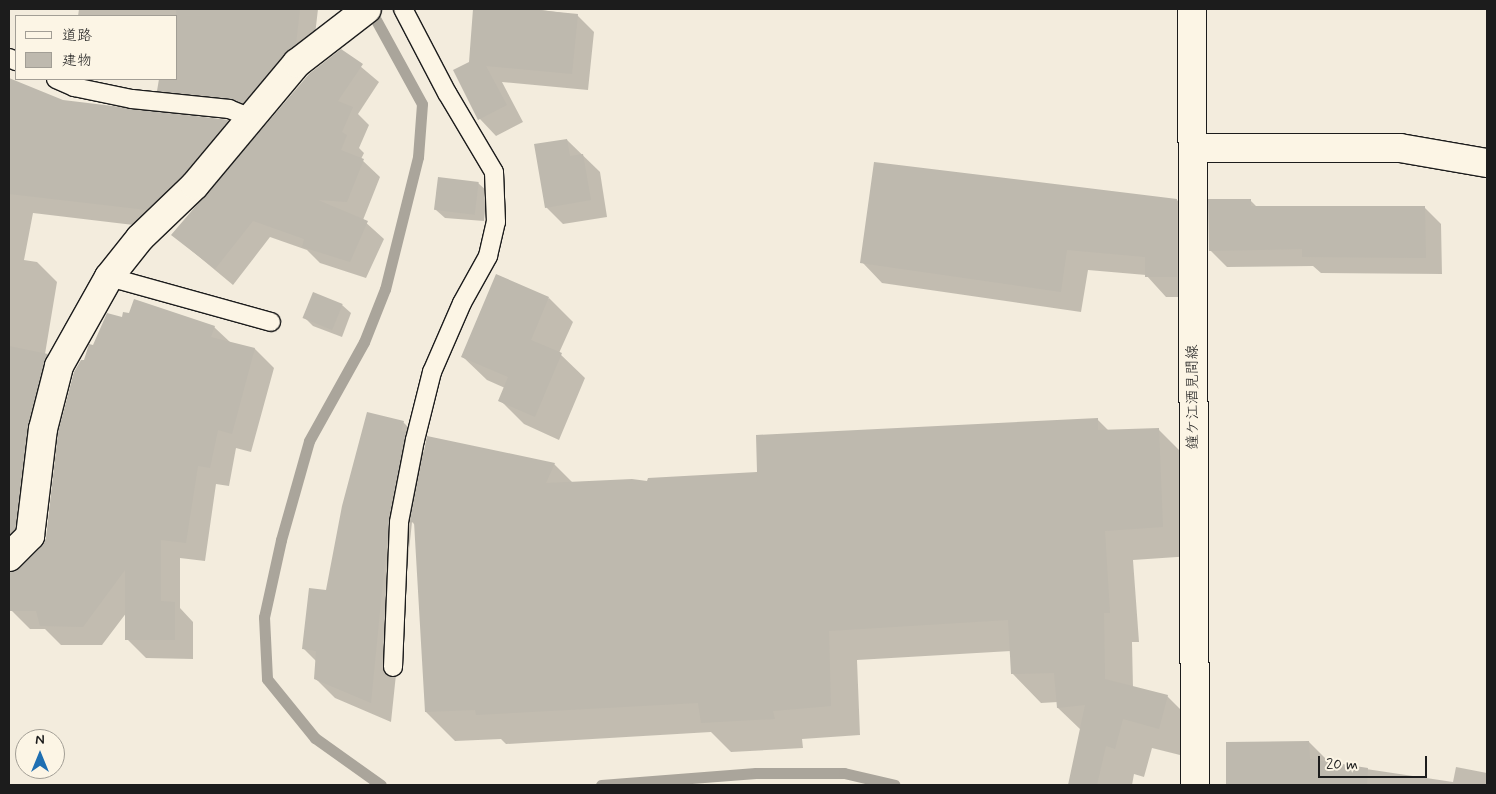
<!DOCTYPE html>
<html>
<head>
<meta charset="utf-8">
<style>
  body { margin:0 }
  #map { position:relative; width:1496px; height:794px; overflow:hidden; background:#f3ecdd; font-family:Mynerve,"Klee One",sans-serif }
  div>[style] { position:absolute }
  [style*='--x'] { left:calc(var(--x)*1px); top:calc(var(--y)*1px); width:calc(var(--w)*1px); rotate:calc(var(--a)*1deg) }
  .shadow>* { inset:0; background:#0003 }
  .stream>* { height:11px; margin:-5.5px; padding:0 5.5px; transform-origin:5.5px; border-radius:5.5px; background:#aaa59b }
  .building>* { inset:0; background:#beb9ae; transform-origin:0 0 }
  .roads { filter:drop-shadow(1px 0 #1c1c1c) drop-shadow(-1px 0 #1c1c1c) drop-shadow(0 1px #1c1c1c) drop-shadow(0 -1px #1c1c1c) }
  .service>* { height:18px; margin:-9px; padding:0 9px; transform-origin:9px; border-radius:9px; background:#fcf5e5 }
  .minor>* { height:28px; margin:-14px; padding:0 14px; transform-origin:14px; border-radius:14px; background:#fcf5e5 }
  .secondary>* { height:28px; margin:-14px; padding:0 14px; transform-origin:14px; border-radius:14px; background:#fcf5e5 }
  span { translate:-50% -50%; white-space:nowrap; text-align:center; line-height:1.15; -webkit-text-stroke:4px #fcf5e5; paint-order:stroke }
  .street-label { font-size:15px; color:#1c1c1c }
  .frame { position:absolute; inset:0; border:10px solid #1c1c1c; pointer-events:none }
  .legend { position:absolute; left:15px; top:15px; width:162px; height:65px; box-sizing:border-box; background:#fcf5e5; border:1px solid #a29e95; margin:0; padding:6px 9px; list-style:none; font-size:15px; color:#1c1c1c }
  .legend li { display:flex; align-items:center; gap:10px; height:25px }
  .legend b { width:25px; border:1px solid #a29e95 }
  .north { position:absolute; left:15px; top:729px; width:50px; height:50px; box-sizing:border-box; background:#fcf5e5; border:1px solid #a29e95; border-radius:50%; rotate:0deg; font-size:14px; font-weight:700; line-height:20px; text-align:center; color:#1c1c1c }
  .north::after { content:''; display:block; margin:auto; width:18px; height:22px; background:#1f6fb2; clip-path:polygon(50% 0,100% 100%,50% 72%,0 100%) }
  .scale { position:absolute; left:1318px; top:756px; width:109px; height:22px; box-sizing:border-box; border:2px solid #1c1c1c; border-top:0; padding-left:6px; font-size:15px; line-height:18px; white-space:nowrap; color:#1c1c1c; -webkit-text-stroke:4px #fcf5e5; paint-order:stroke }
</style>
</head>
<body>
<div id="map">
  <div class="shadow">
    <i style="clip-path:polygon(79px 9px,318px 9px,312px 61px,260px 119px,175px 107px,158px 90px,160px 79px,176px 79px,176px 16px,78px 16px)"></i>
    <i style="clip-path:polygon(475px 9px,535px 9px,577px 15px,594px 32px,588px 90px,502px 82px,523px 122px,496px 136px,480px 119px,470px 63px)"></i>
    <i style="clip-path:polygon(341px 50px,379px 82px,358px 114px,369px 125px,359px 148px,364px 153px,361px 159px,380px 177px,363px 220px,384px 239px,366px 278px,320px 263px,307px 250px,270px 237px,233px 285px,173px 235px)"></i>
    <i style="clip-path:polygon(9px 80px,63px 102px,228px 122px,248px 141px,167px 229px,33px 213px,24px 260px,37px 262px,57px 282px,45px 354px,67px 374px,9px 556px)"></i>
    <i style="clip-path:polygon(567px 140px,600px 172px,607px 217px,563px 224px,546px 207px)"></i>
    <i style="clip-path:polygon(478px 183px,487px 191px,484px 221px,445px 218px,436px 210px)"></i>
    <i style="clip-path:polygon(1177px 200px,1197px 220px,1198px 297px,1166px 297px,1146px 275px,1088px 270px,1081px 312px,882px 283px,862px 262px)"></i>
    <i style="clip-path:polygon(1250px 200px,1257px 207px,1424px 207px,1441px 224px,1442px 274px,1321px 273px,1313px 266px,1227px 267px,1210px 250px)"></i>
    <i style="clip-path:polygon(549px 298px,573px 322px,559px 353px,585px 378px,559px 440px,524px 424px,500px 400px,505px 388px,487px 380px,463px 357px)"></i>
    <i style="clip-path:polygon(342px 305px,351px 313px,342px 337px,313px 326px,305px 318px)"></i>
    <i style="clip-path:polygon(123px 319px,214px 327px,231px 343px,255px 349px,274px 368px,251px 452px,236px 448px,229px 486px,216px 484px,205px 561px,180px 558px,180px 608px,193px 622px,193px 659px,146px 658px,127px 639px,127px 612px,102px 645px,61px 645px,45px 629px,30px 629px,11px 610px,21px 569px,42px 548px,47px 538px,85px 362px,94px 346px)"></i>
    <i style="clip-path:polygon(1097px 419px,1109px 431px,1158px 429px,1187px 458px,1192px 556px,1133px 560px,1139px 642px,1132px 642px,1133px 688px,1167px 696px,1196px 725px,1188px 757px,1152px 748px,1144px 777px,1134px 774px,1132px 785px,1070px 785px,1081px 730px,1058px 708px,1058px 702px,1041px 703px,1012px 673px,1011px 651px,857px 660px,860px 735px,802px 739px,803px 748px,731px 752px,711px 732px,506px 744px,501px 739px,455px 741px,426px 712px,416px 526px,412px 522px,391px 722px,335px 698px,315px 678px,317px 662px,303px 648px,403px 422px,423px 442px,421px 449px,425px 453px,554px 464px,573px 483px,647px 483px,758px 474px)"></i>
    <i style="clip-path:polygon(1309px 742px,1326px 759px,1326px 763px,1453px 782px,1456px 767px,1487px 773px,1487px 785px,1227px 785px,1227px 743px)"></i>
  </div>
  <div class="stream">
    <i style="--x:370;--y:9;--w:108;--a:61.3"></i>
    <i style="--x:422;--y:104;--w:53;--a:94.3"></i>
    <i style="--x:418;--y:157;--w:136;--a:104"></i>
    <i style="--x:385;--y:289;--w:57;--a:111.6"></i>
    <i style="--x:364;--y:342;--w:113;--a:119.1"></i>
    <i style="--x:309;--y:441;--w:103;--a:105.8"></i>
    <i style="--x:281;--y:540;--w:79;--a:102.4"></i>
    <i style="--x:264;--y:617;--w:62;--a:87.2"></i>
    <i style="--x:267;--y:679;--w:76;--a:50.9"></i>
    <i style="--x:315;--y:738;--w:81;--a:35.5"></i>
    <i style="--x:601;--y:785;--w:155;--a:-4.4"></i>
    <i style="--x:756;--y:773;--w:88;--a:0"></i>
    <i style="--x:844;--y:773;--w:52;--a:13.2"></i>
  </div>
  <div class="building">
    <i style="clip-path:polygon(176px 9px,300px 9px,296px 44px,243px 103px,230px 98px,157px 91px,159px 79px,176px 79px)"></i>
    <i style="clip-path:polygon(473px 9px,527px 9px,578px 14px,572px 74px,486px 66px,507px 105px,478px 120px,453px 70px,469px 62px)"></i>
    <i style="clip-path:polygon(341px 49px,363px 64px,338px 101px,353px 107px,342px 132px,347px 135px,341px 150px,364px 159px,347px 202px,318px 200px,368px 221px,350px 262px,302px 247px,304px 239px,253px 221px,215px 269px,171px 235px,309px 74px)"></i>
    <i style="clip-path:polygon(9px 78px,63px 100px,229px 120px,184px 174px,147px 210px,9px 194px)"></i>
    <i style="clip-path:polygon(567px 139px,570px 156px,583px 154px,591px 200px,545px 208px,534px 144px)"></i>
    <i style="clip-path:polygon(874px 162px,1177px 199px,1177px 277px,1145px 277px,1145px 257px,1067px 250px,1061px 292px,860px 263px)"></i>
    <i style="left:438px;top:177px;width:41px;height:33px;rotate:7deg"></i>
    <i style="clip-path:polygon(1208px 199px,1251px 199px,1251px 206px,1425px 206px,1426px 258px,1302px 257px,1302px 249px,1209px 251px)"></i>
    <i style="clip-path:polygon(496px 274px,549px 297px,531px 340px,562px 353px,535px 417px,498px 401px,508px 377px,461px 357px)"></i>
    <i style="left:313px;top:292px;width:32px;height:28px;rotate:22deg"></i>
    <i style="clip-path:polygon(134px 299px,215px 326px,211px 337px,255px 348px,232px 434px,218px 430px,210px 468px,198px 466px,186px 543px,161px 540px,161px 601px,175px 602px,175px 640px,125px 640px,125px 570px,83px 627px,40px 626px,36px 611px,10px 611px,10px 572px,20px 568px,41px 547px,46px 538px,58px 432px,74px 372px,81px 360px,84px 360px,89px 344px,93px 345px,107px 313px,122px 317px,123px 312px,129px 313px)"></i>
    <i style="clip-path:polygon(9px 346px,48px 354px,28px 425px,15px 529px,10px 533px)"></i>
    <i style="clip-path:polygon(367px 412px,404px 421px,401px 431px,406px 432px,389px 520px,371px 703px,314px 679px,316px 651px,302px 649px,309px 588px,326px 590px,342px 506px)"></i>
    <i style="clip-path:polygon(1098px 418px,1098px 430px,1159px 428px,1163px 527px,1105px 531px,1110px 613px,1104px 613px,1105px 679px,1168px 695px,1159px 729px,1123px 719px,1115px 749px,1106px 746px,1097px 785px,1068px 785px,1085px 705px,1057px 708px,1054px 673px,1011px 674px,1008px 620px,829px 631px,831px 706px,773px 711px,775px 719px,701px 723px,698px 703px,476px 715px,475px 710px,425px 712px,414px 522px,410px 522px,427px 436px,555px 463px,546px 483px,632px 479px,647px 481px,648px 478px,757px 472px,756px 435px)"></i>
    <i style="clip-path:polygon(1309px 741px,1310px 759px,1368px 768px,1367px 785px,1226px 785px,1226px 742px)"></i>
  </div>
  <div class="roads">
    <div class="service">
      <i style="--x:9;--y:58;--w:8;--a:23"></i>
      <i style="--x:56;--y:79;--w:20;--a:24"></i>
      <i style="--x:74;--y:87;--w:59;--a:11.7"></i>
      <i style="--x:132;--y:99;--w:98;--a:5.9"></i>
      <i style="--x:229;--y:109;--w:22;--a:22"></i>
      <i style="--x:109;--y:277;--w:168;--a:15.5"></i>
      <i style="--x:393;--y:667;--w:145;--a:-87.6"></i>
      <i style="--x:399;--y:522;--w:84;--a:-79"></i>
      <i style="--x:415;--y:440;--w:70;--a:-76"></i>
      <i style="--x:432;--y:372;--w:75;--a:-66.5"></i>
      <i style="--x:462;--y:303;--w:54;--a:-61"></i>
      <i style="--x:488;--y:256;--w:35;--a:-77"></i>
      <i style="--x:496;--y:222;--w:50;--a:-92.3"></i>
      <i style="--x:494;--y:172;--w:92;--a:-120.7"></i>
      <i style="--x:447;--y:93;--w:95;--a:-117.6"></i>
    </div>
    <div class="minor">
      <i style="--x:1194;--y:148;--w:206;--a:0"></i>
      <i style="--x:1400;--y:148;--w:88;--a:9.8"></i>
      <i style="--x:9;--y:557;--w:30;--a:-45"></i>
      <i style="--x:30;--y:536;--w:108;--a:-83.1"></i>
      <i style="--x:43;--y:429;--w:65;--a:-75.7"></i>
      <i style="--x:59;--y:366;--w:102;--a:-60.7"></i>
      <i style="--x:109;--y:277;--w:50;--a:-51.5"></i>
      <i style="--x:140;--y:238;--w:76;--a:-43.9"></i>
      <i style="--x:195;--y:185;--w:159;--a:-50.1"></i>
      <i style="--x:297;--y:63;--w:88;--a:-37.6"></i>
    </div>
    <div class="secondary">
      <i style="--x:1192;--y:9;--w:776;--a:89.78"></i>
    </div>
  </div>
  <div class="street-label">
    <span style="left:1194px;top:397px;rotate:-90deg">鐘ケ江酒見間線</span>
  </div>
  <div class="frame"></div>
  <ul class="legend">
  <li><b style="height:6px;background:#fcf5e5"></b>道路</li>
  <li><b style="height:14px;background:#beb9ae"></b>建物</li>
  </ul>
  <div class="north">N</div>
  <div class="scale">20 m</div>
</div>
</body>
</html>
